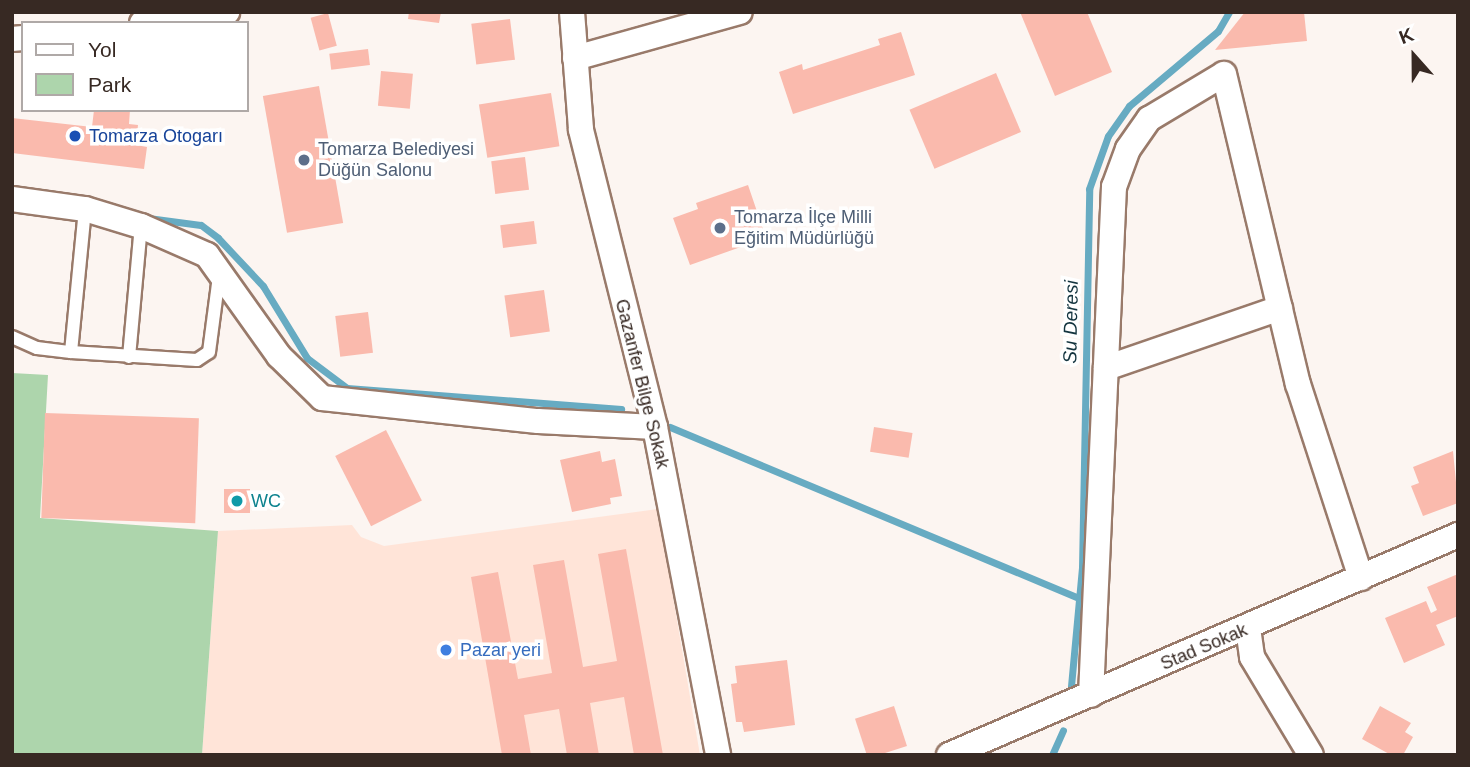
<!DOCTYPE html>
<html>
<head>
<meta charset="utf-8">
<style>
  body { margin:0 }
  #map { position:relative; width:1470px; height:767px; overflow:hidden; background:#fcf5f1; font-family:Arial,sans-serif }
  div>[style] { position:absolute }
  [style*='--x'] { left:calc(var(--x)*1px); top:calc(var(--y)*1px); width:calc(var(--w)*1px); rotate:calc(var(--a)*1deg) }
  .built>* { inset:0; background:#ffe4d8 }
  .green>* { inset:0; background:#add5ac }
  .stream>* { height:7px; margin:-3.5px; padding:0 3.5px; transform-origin:3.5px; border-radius:3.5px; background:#67abc2 }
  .building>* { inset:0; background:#fabaad; transform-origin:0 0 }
  .roads { filter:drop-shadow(2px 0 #997a6a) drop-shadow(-2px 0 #997a6a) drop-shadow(0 2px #997a6a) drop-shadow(0 -2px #997a6a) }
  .service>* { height:12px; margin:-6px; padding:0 6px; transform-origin:6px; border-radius:6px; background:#fff }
  .minor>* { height:24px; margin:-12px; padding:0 12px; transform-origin:12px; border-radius:12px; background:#fff }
  .dots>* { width:19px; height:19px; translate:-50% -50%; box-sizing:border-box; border:4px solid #fff; border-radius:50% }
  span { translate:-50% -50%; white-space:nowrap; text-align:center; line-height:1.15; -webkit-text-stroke:7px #fff; paint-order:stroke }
  .transit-label { font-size:18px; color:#164399 }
  .left { translate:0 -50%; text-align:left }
  .service-label { font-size:18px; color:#4e5e75 }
  .street-label { font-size:18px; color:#372923 }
  .culture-label { font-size:18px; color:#0d838f }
  .shop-label { font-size:18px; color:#366cbe }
  .water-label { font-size:19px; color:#13343f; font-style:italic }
  .frame { position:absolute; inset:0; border:14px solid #372923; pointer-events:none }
  .legend { position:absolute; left:21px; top:21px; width:228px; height:91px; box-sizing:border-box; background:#fff; border:2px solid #afa9a7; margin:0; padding:9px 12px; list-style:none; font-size:21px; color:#372923 }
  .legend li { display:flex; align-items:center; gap:14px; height:35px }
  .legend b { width:35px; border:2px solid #afa9a7 }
  .north { position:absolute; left:1379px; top:21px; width:70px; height:70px; -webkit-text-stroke:5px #fff; paint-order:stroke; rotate:339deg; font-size:19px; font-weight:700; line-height:28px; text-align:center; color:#372923 }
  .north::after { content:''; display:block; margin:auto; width:24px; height:32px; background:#372923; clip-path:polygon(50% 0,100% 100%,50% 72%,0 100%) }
</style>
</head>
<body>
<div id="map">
  <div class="built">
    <i style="clip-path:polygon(658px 509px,700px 755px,202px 755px,218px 531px,352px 525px,361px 537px,384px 546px)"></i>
  </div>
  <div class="green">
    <i style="clip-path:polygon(12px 373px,48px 375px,40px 518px,218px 531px,202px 755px,12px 755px)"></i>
  </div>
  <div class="stream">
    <i style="--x:148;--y:218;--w:53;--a:7.5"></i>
    <i style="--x:201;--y:225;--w:21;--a:37"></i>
    <i style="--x:218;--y:238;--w:66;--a:46.8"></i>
    <i style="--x:263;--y:286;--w:84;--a:58.6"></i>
    <i style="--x:307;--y:358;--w:50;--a:36.9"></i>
    <i style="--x:347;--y:388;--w:275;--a:4.4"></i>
    <i style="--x:670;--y:427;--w:443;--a:22.7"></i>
    <i style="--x:1071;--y:686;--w:119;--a:-84.7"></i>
    <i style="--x:1082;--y:568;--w:379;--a:-88.9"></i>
    <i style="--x:1089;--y:189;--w:56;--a:-70.3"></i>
    <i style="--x:1108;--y:136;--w:37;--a:-55"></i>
    <i style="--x:1129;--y:106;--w:116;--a:-40.1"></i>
    <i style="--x:1218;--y:31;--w:22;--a:-60"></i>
    <i style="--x:1052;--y:755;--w:27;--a:-66"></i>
  </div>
  <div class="building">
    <i style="clip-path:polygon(409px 12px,441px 12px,439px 23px,408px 19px)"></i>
    <i style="clip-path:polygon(1020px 12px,1087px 12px,1112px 72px,1055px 96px)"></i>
    <i style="clip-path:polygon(1245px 12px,1304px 12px,1307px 41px,1215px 50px)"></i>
    <i style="left:328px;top:13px;width:34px;height:18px;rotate:75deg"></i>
    <i style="left:510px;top:19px;width:41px;height:39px;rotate:83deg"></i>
    <i style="clip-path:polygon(901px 32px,915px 75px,793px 114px,779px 72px,802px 64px,803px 70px,880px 45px,878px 39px)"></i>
    <i style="left:368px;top:49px;width:16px;height:39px;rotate:83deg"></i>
    <i style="left:381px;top:71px;width:32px;height:35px;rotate:5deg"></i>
    <i style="left:996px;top:73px;width:64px;height:94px;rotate:67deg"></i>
    <i style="left:319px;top:86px;width:139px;height:57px;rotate:80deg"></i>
    <i style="left:551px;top:93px;width:54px;height:73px;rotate:81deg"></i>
    <i style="clip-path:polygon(94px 110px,130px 110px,129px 124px,138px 125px,136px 145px,147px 147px,144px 169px,12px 153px,12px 118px,92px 127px)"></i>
    <i style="left:525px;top:157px;width:33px;height:34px;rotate:83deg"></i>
    <i style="clip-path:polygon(748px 185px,766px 238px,690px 265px,673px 218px,698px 209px,696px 203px)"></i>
    <i style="left:534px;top:221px;width:23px;height:34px;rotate:83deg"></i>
    <i style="left:544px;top:290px;width:42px;height:40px;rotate:82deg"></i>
    <i style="left:368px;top:312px;width:41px;height:33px;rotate:83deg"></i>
    <i style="left:45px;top:413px;width:154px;height:105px;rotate:2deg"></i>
    <i style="left:874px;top:427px;width:39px;height:25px;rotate:9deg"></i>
    <i style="left:386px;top:430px;width:79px;height:57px;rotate:63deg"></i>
    <i style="clip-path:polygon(600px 451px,602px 462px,615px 459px,622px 496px,610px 498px,611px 504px,572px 512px,560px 460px)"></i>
    <i style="clip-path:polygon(1453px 451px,1458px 503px,1423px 516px,1411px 486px,1419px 483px,1413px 467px)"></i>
    <i style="left:250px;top:489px;width:24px;height:26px;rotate:90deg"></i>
    <i style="clip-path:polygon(626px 549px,663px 755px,634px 755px,624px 697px,590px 703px,599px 755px,567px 755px,559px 709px,524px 715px,531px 755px,502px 755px,471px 577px,498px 572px,518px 679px,552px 673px,533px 565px,564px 560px,583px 667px,617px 661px,598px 554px)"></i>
    <i style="clip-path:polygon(1458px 574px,1458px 616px,1436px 625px,1445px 645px,1404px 663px,1385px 618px,1426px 601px,1431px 613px,1437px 610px,1427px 587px)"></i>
    <i style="clip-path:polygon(787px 660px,795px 725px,744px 732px,742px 722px,736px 722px,731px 684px,737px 683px,735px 666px)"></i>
    <i style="left:894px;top:706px;width:42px;height:41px;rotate:72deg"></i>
    <i style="clip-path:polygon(1380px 706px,1411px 723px,1405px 732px,1413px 737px,1403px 755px,1391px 755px,1362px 739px)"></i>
  </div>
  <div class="roads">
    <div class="service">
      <i style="--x:12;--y:337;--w:27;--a:24"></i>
      <i style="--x:37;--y:348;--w:34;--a:7"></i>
      <i style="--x:71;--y:352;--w:126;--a:3.6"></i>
      <i style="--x:197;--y:360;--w:14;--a:-34"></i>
      <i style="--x:209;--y:352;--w:77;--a:-82.5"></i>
      <i style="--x:71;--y:352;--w:144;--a:-84.4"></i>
      <i style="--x:129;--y:357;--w:132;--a:-84.8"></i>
    </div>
    <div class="minor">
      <i style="--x:572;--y:12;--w:118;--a:85.6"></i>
      <i style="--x:581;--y:130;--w:306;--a:76"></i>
      <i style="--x:655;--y:427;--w:334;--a:79.1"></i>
      <i style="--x:142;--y:23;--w:86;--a:-7.4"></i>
      <i style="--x:12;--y:39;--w:11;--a:-5"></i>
      <i style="--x:575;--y:58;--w:171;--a:-15.6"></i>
      <i style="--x:12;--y:199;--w:74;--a:7.8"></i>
      <i style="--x:85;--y:209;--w:59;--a:16.9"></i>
      <i style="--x:141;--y:226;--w:72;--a:23.7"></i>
      <i style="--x:207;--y:255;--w:124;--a:54.5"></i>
      <i style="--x:279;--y:356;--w:60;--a:44.3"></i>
      <i style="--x:322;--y:398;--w:217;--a:6.1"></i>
      <i style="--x:538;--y:421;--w:117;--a:2.9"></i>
      <i style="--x:1106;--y:368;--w:184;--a:-19"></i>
      <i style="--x:1248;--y:628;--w:29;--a:82"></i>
      <i style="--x:1252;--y:657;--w:114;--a:59"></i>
      <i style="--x:1091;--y:695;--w:509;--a:-87.41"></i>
      <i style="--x:1114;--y:187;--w:40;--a:-69.8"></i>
      <i style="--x:1128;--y:149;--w:37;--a:-55"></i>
      <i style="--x:1149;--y:119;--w:87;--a:-31"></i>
      <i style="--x:1224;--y:74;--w:319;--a:76.6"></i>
      <i style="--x:1298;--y:384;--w:204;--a:72"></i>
      <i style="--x:949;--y:755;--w:555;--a:-23.37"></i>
    </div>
  </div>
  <div class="dots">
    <i style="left:75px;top:136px;background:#1a4fb4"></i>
    <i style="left:304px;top:160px;background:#5c6f8a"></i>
    <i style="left:720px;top:228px;background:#5c6f8a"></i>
    <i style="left:237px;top:501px;background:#0f9aa8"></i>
    <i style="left:446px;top:650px;background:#3f7fe0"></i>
  </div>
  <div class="transit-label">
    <span class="left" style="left:89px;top:136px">Tomarza Otogarı</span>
  </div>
  <div class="service-label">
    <span class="left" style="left:318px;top:160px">Tomarza Belediyesi<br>Düğün Salonu</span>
    <span class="left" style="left:734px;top:228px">Tomarza İlçe Milli<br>Eğitim Müdürlüğü</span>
  </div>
  <div class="street-label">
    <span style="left:642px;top:384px;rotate:76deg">Gazanfer Bilge Sokak</span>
    <span style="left:1204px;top:647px;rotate:-23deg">Stad Sokak</span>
  </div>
  <div class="culture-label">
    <span class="left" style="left:251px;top:501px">WC</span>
  </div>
  <div class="shop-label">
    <span class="left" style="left:460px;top:650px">Pazar yeri</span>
  </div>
  <div class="water-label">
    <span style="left:1071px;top:322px;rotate:-89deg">Su Deresi</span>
  </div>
  <div class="frame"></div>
  <ul class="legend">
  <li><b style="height:9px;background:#fff"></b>Yol</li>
  <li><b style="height:19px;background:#add5ac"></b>Park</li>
  </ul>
  <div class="north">K</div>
</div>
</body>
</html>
